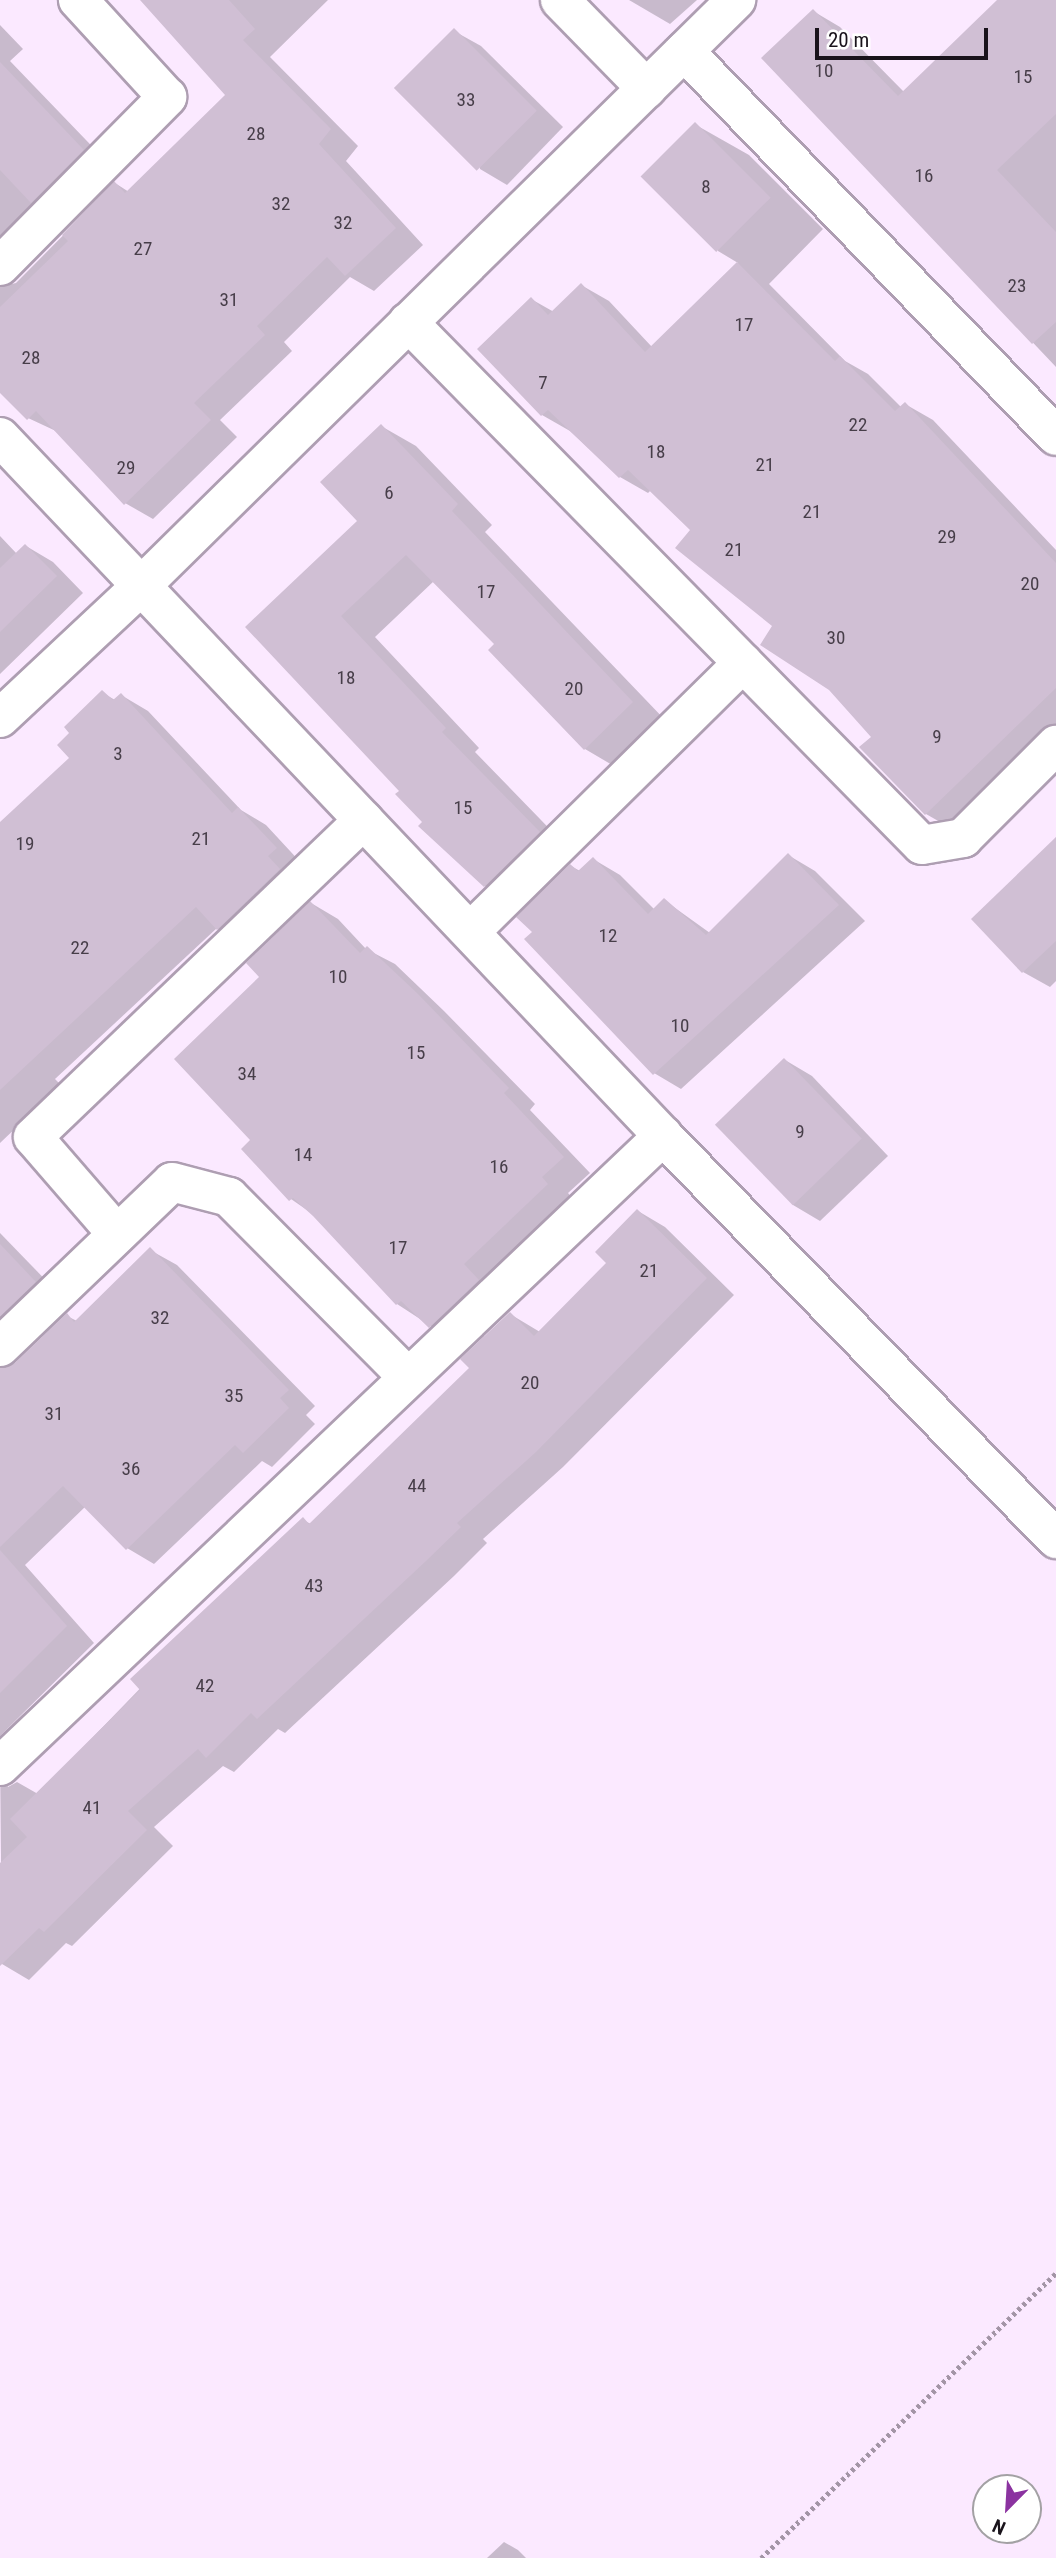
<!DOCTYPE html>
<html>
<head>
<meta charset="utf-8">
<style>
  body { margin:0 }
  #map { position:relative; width:1056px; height:2558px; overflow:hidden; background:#fbe9ff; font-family:"Roboto Condensed",sans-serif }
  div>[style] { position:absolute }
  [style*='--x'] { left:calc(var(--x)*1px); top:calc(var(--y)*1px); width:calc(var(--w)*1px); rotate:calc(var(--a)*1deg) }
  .shadow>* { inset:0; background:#0003 }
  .building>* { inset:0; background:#d0bfd4; transform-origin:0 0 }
  .path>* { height:4.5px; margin-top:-2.25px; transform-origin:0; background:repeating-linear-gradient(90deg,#a395a6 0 3.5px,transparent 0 7px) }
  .roads { filter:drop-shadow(2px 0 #ae9eb2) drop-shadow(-2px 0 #ae9eb2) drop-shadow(0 2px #ae9eb2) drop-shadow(0 -2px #ae9eb2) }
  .minor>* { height:38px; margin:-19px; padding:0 19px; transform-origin:19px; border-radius:19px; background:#fff }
  .tertiary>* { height:38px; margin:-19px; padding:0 19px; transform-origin:19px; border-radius:19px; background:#fff }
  span { translate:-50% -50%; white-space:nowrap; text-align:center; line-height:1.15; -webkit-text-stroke:6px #fff; paint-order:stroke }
  .number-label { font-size:19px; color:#473e49 }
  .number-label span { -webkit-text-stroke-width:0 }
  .north { position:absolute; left:972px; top:2474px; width:70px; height:70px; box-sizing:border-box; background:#fff; border:2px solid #a3a1a4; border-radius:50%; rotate:204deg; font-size:19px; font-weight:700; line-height:28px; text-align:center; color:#19131b }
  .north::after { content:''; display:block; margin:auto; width:24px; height:32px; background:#8b33a0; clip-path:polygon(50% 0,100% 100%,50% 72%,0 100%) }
  .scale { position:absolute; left:815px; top:28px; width:173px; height:32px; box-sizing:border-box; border:4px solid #19131b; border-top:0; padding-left:9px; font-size:21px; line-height:24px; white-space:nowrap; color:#19131b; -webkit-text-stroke:5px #fff; paint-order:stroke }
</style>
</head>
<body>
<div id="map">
  <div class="shadow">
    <i style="clip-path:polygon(145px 0,328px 0,270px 57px,358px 146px,346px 161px,423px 245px,374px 291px,350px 277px,284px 342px,292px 351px,220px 420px,237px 437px,153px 519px,125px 503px,58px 432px,28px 418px,0 391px,0 25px,23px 49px,10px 61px,111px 166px,12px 267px,7px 285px,16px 283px,115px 183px,129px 192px,227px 95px)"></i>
    <i style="clip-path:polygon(629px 0,697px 0,670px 24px)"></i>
    <i style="clip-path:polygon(1000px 0,1049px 0,1056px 7px,1056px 367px,763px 58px,813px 11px,840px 27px,904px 92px)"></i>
    <i style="clip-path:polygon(454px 31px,481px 46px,563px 127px,507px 185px,480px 169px)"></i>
    <i style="clip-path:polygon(696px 125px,749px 155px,823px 229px,769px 284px,845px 361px,868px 374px,902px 408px,905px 404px,933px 420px,1056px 550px,1056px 731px,954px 830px,926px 814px,873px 737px,692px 530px,651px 490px,648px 493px,620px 477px,570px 431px,542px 415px,480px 349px,531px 299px,554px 312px,581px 285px,609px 301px,652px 347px,738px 263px,718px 251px)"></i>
    <i style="clip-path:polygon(381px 426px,416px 446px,492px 525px,485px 532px,667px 722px,619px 769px,585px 749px,497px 644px,434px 581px,375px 637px,479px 748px,475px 752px,573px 853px,520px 906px,485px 886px,421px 826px,425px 822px,401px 791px,248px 627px,360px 521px)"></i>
    <i style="clip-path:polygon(0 536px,17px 554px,26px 546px,53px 562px,83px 593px,0 674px)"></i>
    <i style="clip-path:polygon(103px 693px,115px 700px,121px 695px,148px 711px,241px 810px,266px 825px,303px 865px,245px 945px,217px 928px,55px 1079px,61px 1085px,0 1143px,0 825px,71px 758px)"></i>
    <i style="clip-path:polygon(1056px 837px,1056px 981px,1050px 987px,1023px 972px)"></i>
    <i style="clip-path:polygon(788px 855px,815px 871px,865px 921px,681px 1089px,654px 1073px,534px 932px,571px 866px,580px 871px,593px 859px,620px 875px,655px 910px,664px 900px,710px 933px)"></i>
    <i style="clip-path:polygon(311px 903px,338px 919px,366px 949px,395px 964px,444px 1011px,535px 1104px,530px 1110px,590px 1173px,568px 1193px,574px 1200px,457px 1343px,397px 1304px,314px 1215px,291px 1199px,252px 1140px,262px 977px)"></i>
    <i style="clip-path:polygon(785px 1060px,812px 1076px,888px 1156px,820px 1221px,793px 1205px)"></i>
    <i style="clip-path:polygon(638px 1211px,665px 1227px,734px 1295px,563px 1467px,483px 1539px,487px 1543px,454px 1576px,285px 1733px,278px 1729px,234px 1772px,223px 1766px,154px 1827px,173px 1846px,72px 1946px,66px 1943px,29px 1980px,2px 1964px,0 1751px,8px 1787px,17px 1782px,38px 1794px,303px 1520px,311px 1524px,472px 1368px,510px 1314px,540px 1332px,608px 1263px)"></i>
    <i style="clip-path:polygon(0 1233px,63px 1298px,0 1335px)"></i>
    <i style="clip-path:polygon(150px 1250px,177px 1265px,315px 1406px,306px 1415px,315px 1424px,272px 1467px,262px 1461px,154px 1564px,127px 1548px,86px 1506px,25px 1565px,94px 1643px,0 1736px,0 1402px,67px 1316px,77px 1321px)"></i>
    <i style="clip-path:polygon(504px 2542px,518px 2550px,526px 2558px,487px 2558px)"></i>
  </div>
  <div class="building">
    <i style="clip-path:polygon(140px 0,229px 0,255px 29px,243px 40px,331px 129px,319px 144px,396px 228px,345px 276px,327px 257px,257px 326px,265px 335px,194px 403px,211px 420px,124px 505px,36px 411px,27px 420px,0 393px,0 307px,68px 241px,62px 235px,114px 181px,125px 193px,225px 95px)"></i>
    <i style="clip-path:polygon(997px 0,1056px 0,1056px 114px,997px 170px,1056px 232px,1056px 322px,1032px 344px,761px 58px,813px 9px,898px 96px)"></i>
    <i style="left:454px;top:28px;width:117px;height:85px;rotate:45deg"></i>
    <i style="clip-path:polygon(0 62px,84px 150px,31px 203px,0 170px)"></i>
    <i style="left:695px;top:122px;width:107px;height:77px;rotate:45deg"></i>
    <i style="clip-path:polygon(737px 262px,835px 361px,840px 356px,895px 411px,905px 402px,1056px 563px,1056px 688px,925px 815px,859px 747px,871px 737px,829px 690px,760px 645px,772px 626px,675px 548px,690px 530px,628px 470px,619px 478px,548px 410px,541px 416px,477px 349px,531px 297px,548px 315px,581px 283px,645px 352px)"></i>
    <i style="clip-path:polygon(381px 424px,458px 504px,452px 511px,633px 702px,584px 750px,488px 650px,494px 644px,406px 555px,341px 616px,446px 728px,442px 732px,540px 832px,484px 887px,418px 826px,422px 822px,395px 794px,399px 791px,245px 627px,357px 521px,320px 482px)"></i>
    <i style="clip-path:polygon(25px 544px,57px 576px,0 632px,0 568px)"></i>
    <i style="clip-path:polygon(102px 690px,113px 700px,121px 693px,232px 813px,238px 807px,277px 848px,268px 856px,280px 869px,217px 930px,196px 907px,0 1090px,0 822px,69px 758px,57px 745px,69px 733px,64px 727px)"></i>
    <i style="clip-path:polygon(1056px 837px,1056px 941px,1022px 973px,971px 919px)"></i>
    <i style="clip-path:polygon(788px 853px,839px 905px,653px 1075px,524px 939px,532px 932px,516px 917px,570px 864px,578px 871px,593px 857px,648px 914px,664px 898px,706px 935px)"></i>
    <i style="clip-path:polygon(310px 901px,360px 953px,367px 946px,417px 993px,509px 1088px,504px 1093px,564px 1157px,542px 1177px,548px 1184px,464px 1264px,479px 1280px,429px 1328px,401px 1301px,396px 1305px,313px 1216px,293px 1198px,289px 1201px,241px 1149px,250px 1140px,174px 1059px,259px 977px,246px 963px)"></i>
    <i style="left:784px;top:1058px;width:112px;height:96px;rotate:46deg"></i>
    <i style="clip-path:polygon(637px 1209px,707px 1278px,536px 1452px,457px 1523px,461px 1527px,426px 1561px,257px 1719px,251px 1713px,206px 1758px,198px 1749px,128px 1811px,147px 1830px,44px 1932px,39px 1928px,0 1966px,0 1863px,27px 1837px,10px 1819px,140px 1690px,130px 1679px,303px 1517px,309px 1524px,469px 1368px,460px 1359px,510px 1312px,534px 1336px,606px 1263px,595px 1252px)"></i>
    <i style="clip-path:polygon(0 1244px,36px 1282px,0 1317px)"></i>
    <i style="clip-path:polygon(150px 1247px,289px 1390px,280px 1398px,289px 1408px,243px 1453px,235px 1445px,126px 1550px,63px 1486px,0 1547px,0 1368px,15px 1363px,67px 1313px,74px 1322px)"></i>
    <i style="clip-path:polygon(0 1550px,67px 1626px,0 1693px)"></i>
  </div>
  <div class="path">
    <i style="--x:761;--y:2558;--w:410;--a:-44"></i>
  </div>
  <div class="roads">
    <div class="minor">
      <i style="--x:560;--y:0;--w:124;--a:45.7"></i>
      <i style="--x:684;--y:51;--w:535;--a:45.98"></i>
      <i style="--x:0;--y:266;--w:238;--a:-45.3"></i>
      <i style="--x:167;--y:97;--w:132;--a:-132.5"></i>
      <i style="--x:408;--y:322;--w:733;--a:45.5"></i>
      <i style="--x:922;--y:845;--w:42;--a:-9.7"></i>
      <i style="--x:963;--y:838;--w:132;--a:-45"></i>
      <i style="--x:0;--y:437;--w:963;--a:46.51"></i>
      <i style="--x:663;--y:1136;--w:563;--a:45.72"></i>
      <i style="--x:471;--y:931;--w:382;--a:-44.6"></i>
      <i style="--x:117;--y:1234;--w:128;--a:-130.9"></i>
      <i style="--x:33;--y:1137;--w:458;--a:-43.8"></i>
      <i style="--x:0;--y:1347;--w:238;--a:-43.8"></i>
      <i style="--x:172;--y:1182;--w:59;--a:14.7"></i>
      <i style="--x:229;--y:1197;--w:252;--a:45.2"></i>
      <i style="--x:0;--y:1766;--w:915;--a:-43.54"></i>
    </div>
    <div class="tertiary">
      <i style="--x:0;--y:718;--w:192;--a:-43.1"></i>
      <i style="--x:140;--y:587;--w:837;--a:-44.56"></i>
    </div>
  </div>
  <div class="number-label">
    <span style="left:824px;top:71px">10</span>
    <span style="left:1023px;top:77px">15</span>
    <span style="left:466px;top:100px">33</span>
    <span style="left:256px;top:134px">28</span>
    <span style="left:924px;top:176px">16</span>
    <span style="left:706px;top:187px">8</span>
    <span style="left:281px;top:204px">32</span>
    <span style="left:343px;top:223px">32</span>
    <span style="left:143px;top:249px">27</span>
    <span style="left:1017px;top:286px">23</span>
    <span style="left:229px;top:300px">31</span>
    <span style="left:744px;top:325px">17</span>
    <span style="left:31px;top:358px">28</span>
    <span style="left:543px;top:383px">7</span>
    <span style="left:858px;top:425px">22</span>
    <span style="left:656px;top:452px">18</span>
    <span style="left:765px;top:465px">21</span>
    <span style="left:126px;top:468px">29</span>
    <span style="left:389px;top:493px">6</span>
    <span style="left:812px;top:512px">21</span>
    <span style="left:947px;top:537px">29</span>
    <span style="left:734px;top:550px">21</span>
    <span style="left:1030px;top:584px">20</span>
    <span style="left:486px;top:592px">17</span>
    <span style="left:836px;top:638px">30</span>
    <span style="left:346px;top:678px">18</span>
    <span style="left:574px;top:689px">20</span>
    <span style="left:937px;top:737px">9</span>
    <span style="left:118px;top:754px">3</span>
    <span style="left:463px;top:808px">15</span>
    <span style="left:201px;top:839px">21</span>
    <span style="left:25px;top:844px">19</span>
    <span style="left:608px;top:936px">12</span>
    <span style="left:80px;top:948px">22</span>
    <span style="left:338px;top:977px">10</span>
    <span style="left:680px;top:1026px">10</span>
    <span style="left:416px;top:1053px">15</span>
    <span style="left:247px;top:1074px">34</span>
    <span style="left:800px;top:1132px">9</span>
    <span style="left:303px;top:1155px">14</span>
    <span style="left:499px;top:1167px">16</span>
    <span style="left:398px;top:1248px">17</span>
    <span style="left:649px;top:1271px">21</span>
    <span style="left:160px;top:1318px">32</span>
    <span style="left:530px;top:1383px">20</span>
    <span style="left:234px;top:1396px">35</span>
    <span style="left:54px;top:1414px">31</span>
    <span style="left:131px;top:1469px">36</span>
    <span style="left:417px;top:1486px">44</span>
    <span style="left:314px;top:1586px">43</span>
    <span style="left:205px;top:1686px">42</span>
    <span style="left:92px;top:1808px">41</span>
  </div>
  <div class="north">N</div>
  <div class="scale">20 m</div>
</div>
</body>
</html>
